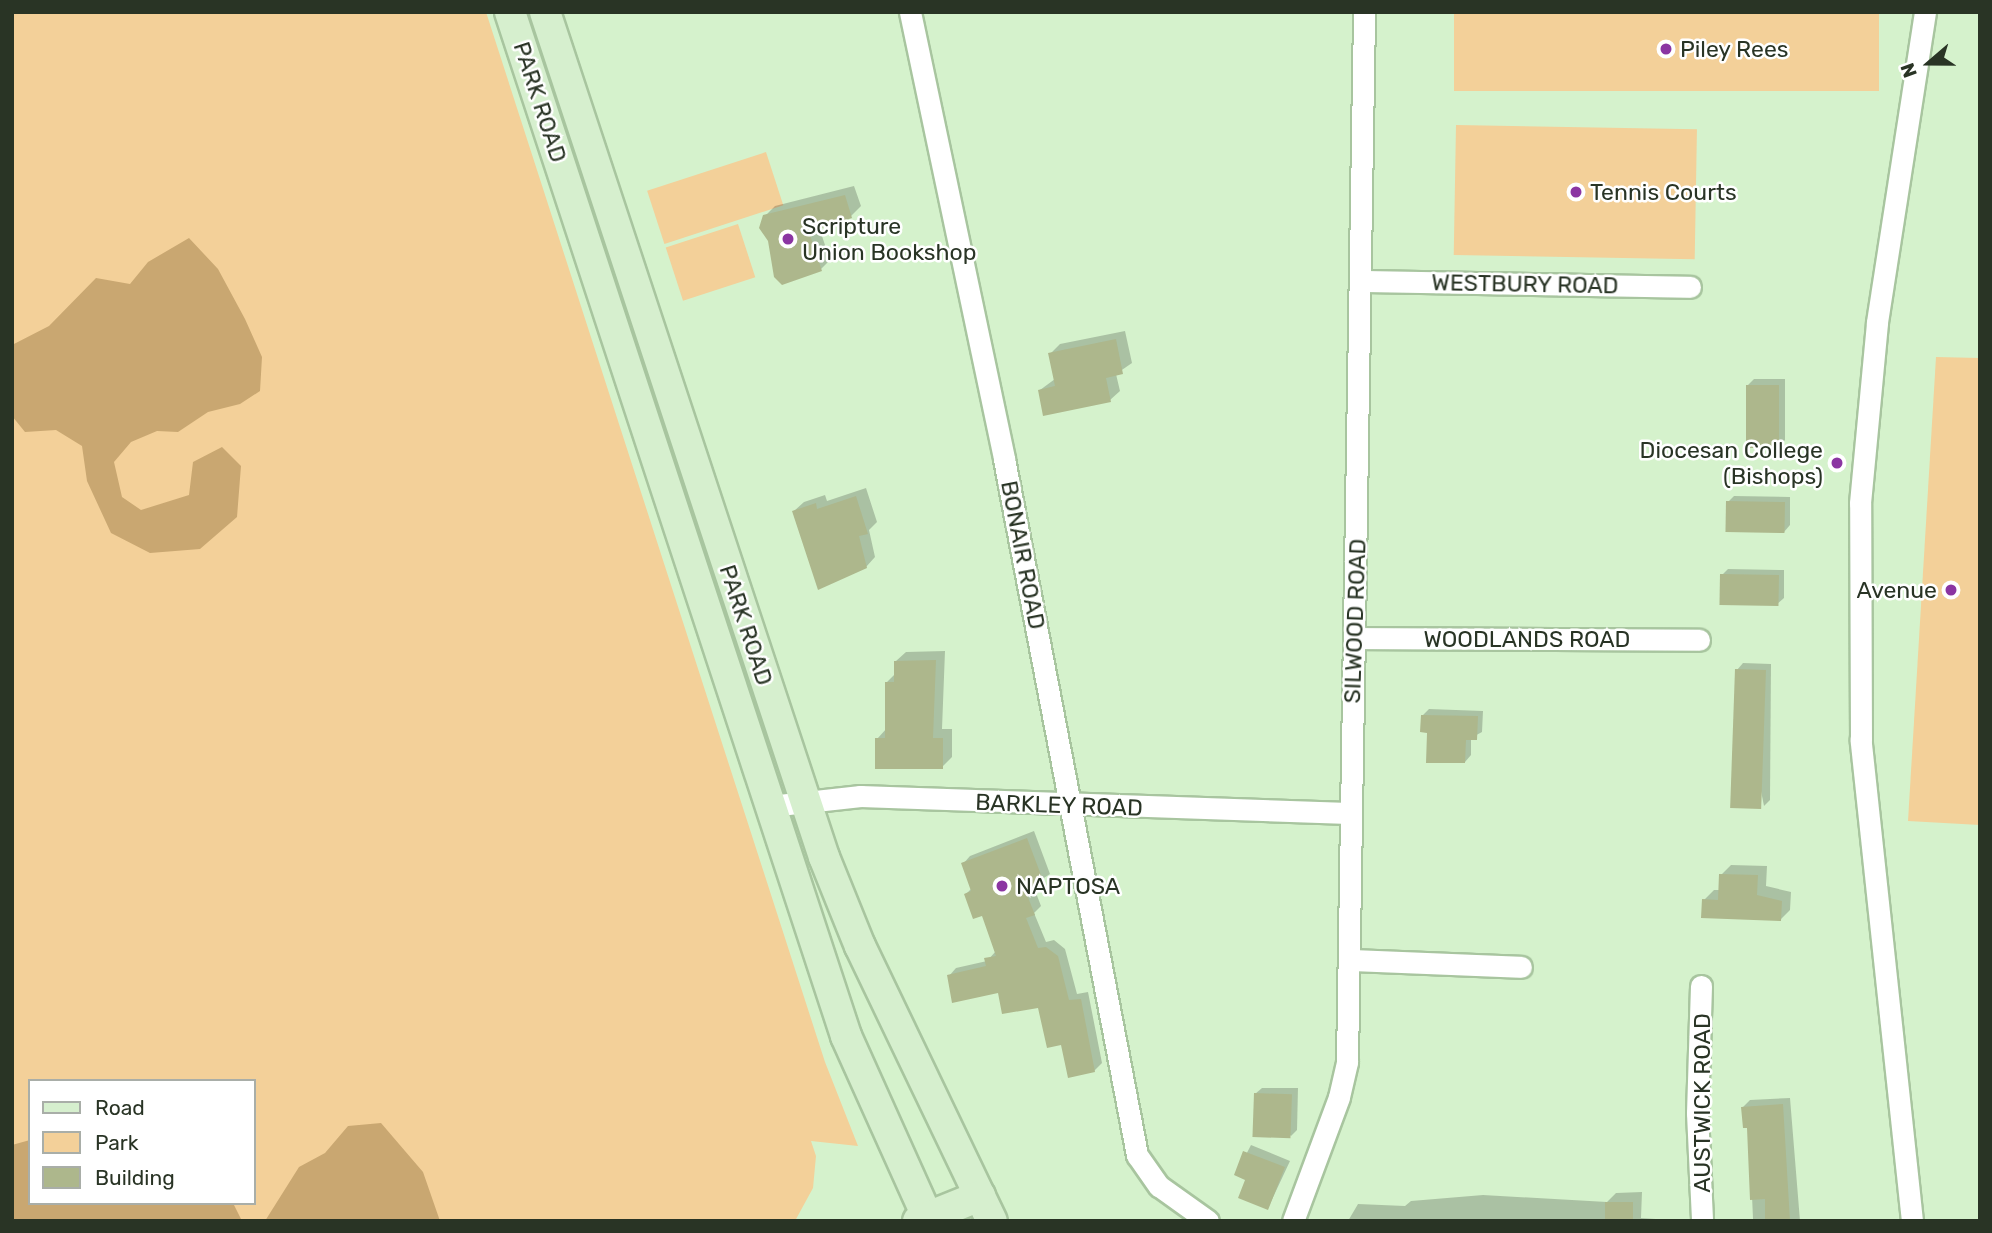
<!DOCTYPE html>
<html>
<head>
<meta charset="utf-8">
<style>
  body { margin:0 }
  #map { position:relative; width:1992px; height:1233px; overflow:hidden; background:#d5f2cc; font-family:Rubik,sans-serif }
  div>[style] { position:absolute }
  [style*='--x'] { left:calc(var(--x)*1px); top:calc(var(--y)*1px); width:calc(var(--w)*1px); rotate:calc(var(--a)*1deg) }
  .green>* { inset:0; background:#f3d099; transform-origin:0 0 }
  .forest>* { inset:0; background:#c9a771 }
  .shadow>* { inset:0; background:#0003 }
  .building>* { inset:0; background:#adb78c; transform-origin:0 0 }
  .roads { filter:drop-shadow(2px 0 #a8c59f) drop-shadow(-2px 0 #a8c59f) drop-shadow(0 2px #a8c59f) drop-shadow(0 -2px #a8c59f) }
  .street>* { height:21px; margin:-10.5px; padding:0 10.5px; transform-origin:10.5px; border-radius:10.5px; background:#fff }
  .secondary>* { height:30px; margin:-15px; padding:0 15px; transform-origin:15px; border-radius:15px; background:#d6efce }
  .dots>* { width:19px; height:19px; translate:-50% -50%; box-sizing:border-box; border:4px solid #fff; border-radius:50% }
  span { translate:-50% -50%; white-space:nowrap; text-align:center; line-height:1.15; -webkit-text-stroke:5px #fff; paint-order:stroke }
  .poi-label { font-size:23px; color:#293425 }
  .left { translate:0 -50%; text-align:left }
  .right { translate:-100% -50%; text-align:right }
  .street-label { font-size:23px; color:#293425 }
  .frame { position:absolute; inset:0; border:14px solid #293425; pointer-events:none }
  .legend { position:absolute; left:28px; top:1079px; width:228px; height:126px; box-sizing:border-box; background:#fff; border:2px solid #a9aea8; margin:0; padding:9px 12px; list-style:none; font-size:21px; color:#293425 }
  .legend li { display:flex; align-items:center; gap:14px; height:35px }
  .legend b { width:35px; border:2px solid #a9aea8 }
  .north { position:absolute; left:1894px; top:28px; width:70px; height:70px; -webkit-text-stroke:5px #fff; paint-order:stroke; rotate:250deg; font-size:19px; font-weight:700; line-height:28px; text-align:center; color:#293425 }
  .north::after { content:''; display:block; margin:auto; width:24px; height:32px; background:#293425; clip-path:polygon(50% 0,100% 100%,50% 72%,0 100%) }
</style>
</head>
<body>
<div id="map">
  <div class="green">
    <i style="clip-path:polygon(evenodd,12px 12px,486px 12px,825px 1062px,858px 1146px,811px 1141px,816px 1156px,813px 1188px,795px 1221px,12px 1221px,12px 12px,30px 1081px,254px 1081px,254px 1203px,30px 1203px,30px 1081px)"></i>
    <i style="left:1454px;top:12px;width:425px;height:79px"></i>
    <i style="left:1456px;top:125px;width:241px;height:130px;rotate:1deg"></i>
    <i style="left:766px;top:152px;width:56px;height:125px;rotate:72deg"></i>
    <i style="left:738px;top:224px;width:56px;height:76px;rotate:72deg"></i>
    <i style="clip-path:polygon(1936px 357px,1980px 358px,1980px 825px,1908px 821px)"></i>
  </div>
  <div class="forest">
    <i style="clip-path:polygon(189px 238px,218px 269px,245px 319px,262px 357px,260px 391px,240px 404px,208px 412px,178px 432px,157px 431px,131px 442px,114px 462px,122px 497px,141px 510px,189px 495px,193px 462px,222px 447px,241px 466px,237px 517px,200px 549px,150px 553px,111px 533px,87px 481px,82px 446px,56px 430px,25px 432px,12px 416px,12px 345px,49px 326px,96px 278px,130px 284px,148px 262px)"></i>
    <i style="clip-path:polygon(381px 1123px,423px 1172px,440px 1221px,265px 1221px,299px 1167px,325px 1153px,348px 1126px)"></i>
    <i style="clip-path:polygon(30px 1140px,30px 1203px,233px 1203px,242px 1221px,12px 1221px,12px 1145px)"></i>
  </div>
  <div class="shadow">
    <i style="clip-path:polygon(854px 186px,861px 206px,851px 216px,819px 227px,830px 260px,821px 269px,765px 216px,775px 206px)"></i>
    <i style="clip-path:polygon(1125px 331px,1132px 363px,1116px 374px,1120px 391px,1110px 400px,1040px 390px,1055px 379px,1050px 354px,1060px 344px)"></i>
    <i style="clip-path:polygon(1754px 379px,1785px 379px,1785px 440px,1779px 446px,1748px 385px)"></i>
    <i style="clip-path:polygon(866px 488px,877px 522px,869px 530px,875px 557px,866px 567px,794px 511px,804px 502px,825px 495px,827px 501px)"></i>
    <i style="clip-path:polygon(1734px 496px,1790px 497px,1790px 525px,1784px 532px,1728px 502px)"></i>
    <i style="clip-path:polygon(1728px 569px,1784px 570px,1784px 598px,1777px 604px,1722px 575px)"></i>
    <i style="clip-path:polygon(945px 651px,942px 729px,952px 729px,952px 757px,942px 767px,877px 739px,887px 728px,886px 683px,896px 673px,896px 661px,906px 652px)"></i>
    <i style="clip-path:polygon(1743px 663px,1771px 664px,1770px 800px,1764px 806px,1737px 670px)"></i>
    <i style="clip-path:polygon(1429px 709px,1483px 711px,1482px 732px,1471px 738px,1471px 755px,1465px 762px,1429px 731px,1422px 716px)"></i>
    <i style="clip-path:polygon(1034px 831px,1050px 874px,1033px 885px,1041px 906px,1034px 913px,1046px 942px,1054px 940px,1065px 949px,1077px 994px,1088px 992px,1102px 1063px,1094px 1071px,1063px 1043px,1039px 1005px,949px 976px,956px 968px,987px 961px,996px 951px,983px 914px,966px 894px,972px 888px,963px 864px,970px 856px)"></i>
    <i style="clip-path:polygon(1731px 865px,1767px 866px,1766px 886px,1791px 892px,1790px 910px,1780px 920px,1704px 900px,1714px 890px,1720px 890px,1721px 875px)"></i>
    <i style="clip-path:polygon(1262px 1088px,1298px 1088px,1297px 1130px,1291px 1136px,1255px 1094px)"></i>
    <i style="clip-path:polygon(1790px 1098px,1800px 1221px,1732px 1221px,1753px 1219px,1749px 1126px,1743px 1107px,1750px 1100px)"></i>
    <i style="clip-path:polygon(1251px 1145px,1290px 1161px,1268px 1208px,1247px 1179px,1236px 1174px)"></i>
    <i style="clip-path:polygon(1642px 1192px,1641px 1218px,1685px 1221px,1348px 1221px,1358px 1204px,1405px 1206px,1411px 1201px,1483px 1195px,1607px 1202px,1616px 1193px)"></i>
  </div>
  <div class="building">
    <i style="clip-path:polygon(845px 195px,852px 218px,809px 232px,822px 271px,782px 285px,774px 277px,768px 241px,759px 228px,763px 215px)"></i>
    <i style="clip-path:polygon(1116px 339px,1123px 374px,1106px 378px,1111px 402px,1043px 416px,1038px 390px,1055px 386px,1048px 353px)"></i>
    <i style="left:1746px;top:385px;width:33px;height:63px"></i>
    <i style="clip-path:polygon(856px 496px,868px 534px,859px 536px,867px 568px,818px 590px,792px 511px,816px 503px,817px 509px)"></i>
    <i style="left:1726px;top:501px;width:59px;height:31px;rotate:1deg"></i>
    <i style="left:1720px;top:574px;width:59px;height:31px;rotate:1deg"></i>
    <i style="clip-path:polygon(936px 660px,933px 738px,943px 738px,943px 769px,875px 769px,875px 738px,885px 738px,885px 682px,894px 682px,894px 661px)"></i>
    <i style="left:1735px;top:669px;width:31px;height:139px;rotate:2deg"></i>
    <i style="clip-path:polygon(1421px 715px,1478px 716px,1477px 740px,1466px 740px,1465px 763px,1426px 763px,1427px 733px,1420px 732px)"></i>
    <i style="clip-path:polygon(1027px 838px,1044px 883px,1025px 890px,1035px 915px,1026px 918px,1038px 948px,1046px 947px,1058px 956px,1069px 1000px,1081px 999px,1095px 1072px,1068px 1078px,1061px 1045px,1047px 1048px,1038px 1008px,1002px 1014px,998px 993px,952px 1003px,947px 975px,986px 966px,984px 958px,996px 956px,982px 916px,973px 919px,964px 894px,971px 891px,961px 863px)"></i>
    <i style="clip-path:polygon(1719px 874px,1758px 875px,1757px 895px,1782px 901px,1781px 921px,1701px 918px,1702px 899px,1718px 900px)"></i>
    <i style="left:1254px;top:1093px;width:38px;height:44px;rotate:2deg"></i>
    <i style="clip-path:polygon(1783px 1104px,1790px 1221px,1765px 1221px,1765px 1199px,1750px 1200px,1747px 1128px,1743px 1128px,1741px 1107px)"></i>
    <i style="clip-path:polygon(1243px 1151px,1285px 1167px,1268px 1210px,1238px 1198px,1245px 1180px,1234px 1175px)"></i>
    <i style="left:1605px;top:1202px;width:28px;height:19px"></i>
  </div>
  <div class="roads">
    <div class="street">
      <i style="--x:910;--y:12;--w:457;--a:78.1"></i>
      <i style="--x:1004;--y:459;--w:709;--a:79.18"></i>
      <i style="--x:1137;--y:1155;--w:38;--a:55"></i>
      <i style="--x:1159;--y:1186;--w:60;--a:35.5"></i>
      <i style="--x:1361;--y:281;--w:329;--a:1"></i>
      <i style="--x:1354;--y:638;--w:345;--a:0.3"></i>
      <i style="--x:770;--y:806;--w:91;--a:-6.3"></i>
      <i style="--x:860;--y:796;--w:489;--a:2"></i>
      <i style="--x:1350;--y:960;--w:171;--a:2.3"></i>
      <i style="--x:1701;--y:986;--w:127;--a:91.8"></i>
      <i style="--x:1697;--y:1113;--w:108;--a:87.3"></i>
      <i style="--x:1293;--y:1221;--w:132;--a:-69.6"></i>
      <i style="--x:1339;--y:1097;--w:36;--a:-77"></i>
      <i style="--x:1347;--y:1062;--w:1050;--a:-89.07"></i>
      <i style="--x:1912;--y:1221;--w:484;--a:-96.1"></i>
      <i style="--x:1861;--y:740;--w:237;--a:-90.2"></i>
      <i style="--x:1860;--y:503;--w:182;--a:-84.6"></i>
      <i style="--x:1877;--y:322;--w:314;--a:-81.2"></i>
    </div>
    <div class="secondary">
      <i style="--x:510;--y:12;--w:1078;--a:71.83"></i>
      <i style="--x:846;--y:1036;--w:203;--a:65.8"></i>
      <i style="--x:545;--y:12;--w:890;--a:71.73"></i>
      <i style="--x:824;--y:857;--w:96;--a:68"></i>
      <i style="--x:860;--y:946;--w:305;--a:64.4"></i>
      <i style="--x:918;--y:1221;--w:67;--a:-22"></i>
    </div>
  </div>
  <div class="dots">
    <i style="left:1666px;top:49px;background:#8b35a2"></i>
    <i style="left:1576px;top:192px;background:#8b35a2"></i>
    <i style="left:788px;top:239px;background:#8b35a2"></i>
    <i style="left:1837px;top:463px;background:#8b35a2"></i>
    <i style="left:1951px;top:590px;background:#8b35a2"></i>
    <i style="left:1002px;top:886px;background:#8b35a2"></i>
  </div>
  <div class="poi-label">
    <span class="left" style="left:1680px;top:49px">Piley Rees</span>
    <span class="left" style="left:1590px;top:192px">Tennis Courts</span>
    <span class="left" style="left:802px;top:239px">Scripture<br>Union Bookshop</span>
    <span class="right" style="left:1823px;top:463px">Diocesan College<br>(Bishops)</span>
    <span class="right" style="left:1937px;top:590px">Avenue</span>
    <span class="left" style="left:1016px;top:886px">NAPTOSA</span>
  </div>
  <div class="street-label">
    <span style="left:540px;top:102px;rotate:72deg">PARK ROAD</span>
    <span style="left:1525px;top:284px;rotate:1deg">WESTBURY ROAD</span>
    <span style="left:1023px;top:555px;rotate:79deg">BONAIR ROAD</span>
    <span style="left:1355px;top:621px;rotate:-88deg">SILWOOD ROAD</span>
    <span style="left:746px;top:625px;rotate:72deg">PARK ROAD</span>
    <span style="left:1527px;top:639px">WOODLANDS ROAD</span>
    <span style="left:1059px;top:805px;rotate:2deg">BARKLEY ROAD</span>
    <span style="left:1702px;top:1103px;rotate:-90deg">AUSTWICK ROAD</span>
  </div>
  <div class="frame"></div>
  <ul class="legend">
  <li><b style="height:9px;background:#d6efce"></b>Road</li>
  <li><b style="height:19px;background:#f3d099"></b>Park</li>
  <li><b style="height:19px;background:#adb78c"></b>Building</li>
  </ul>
  <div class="north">N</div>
</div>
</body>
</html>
